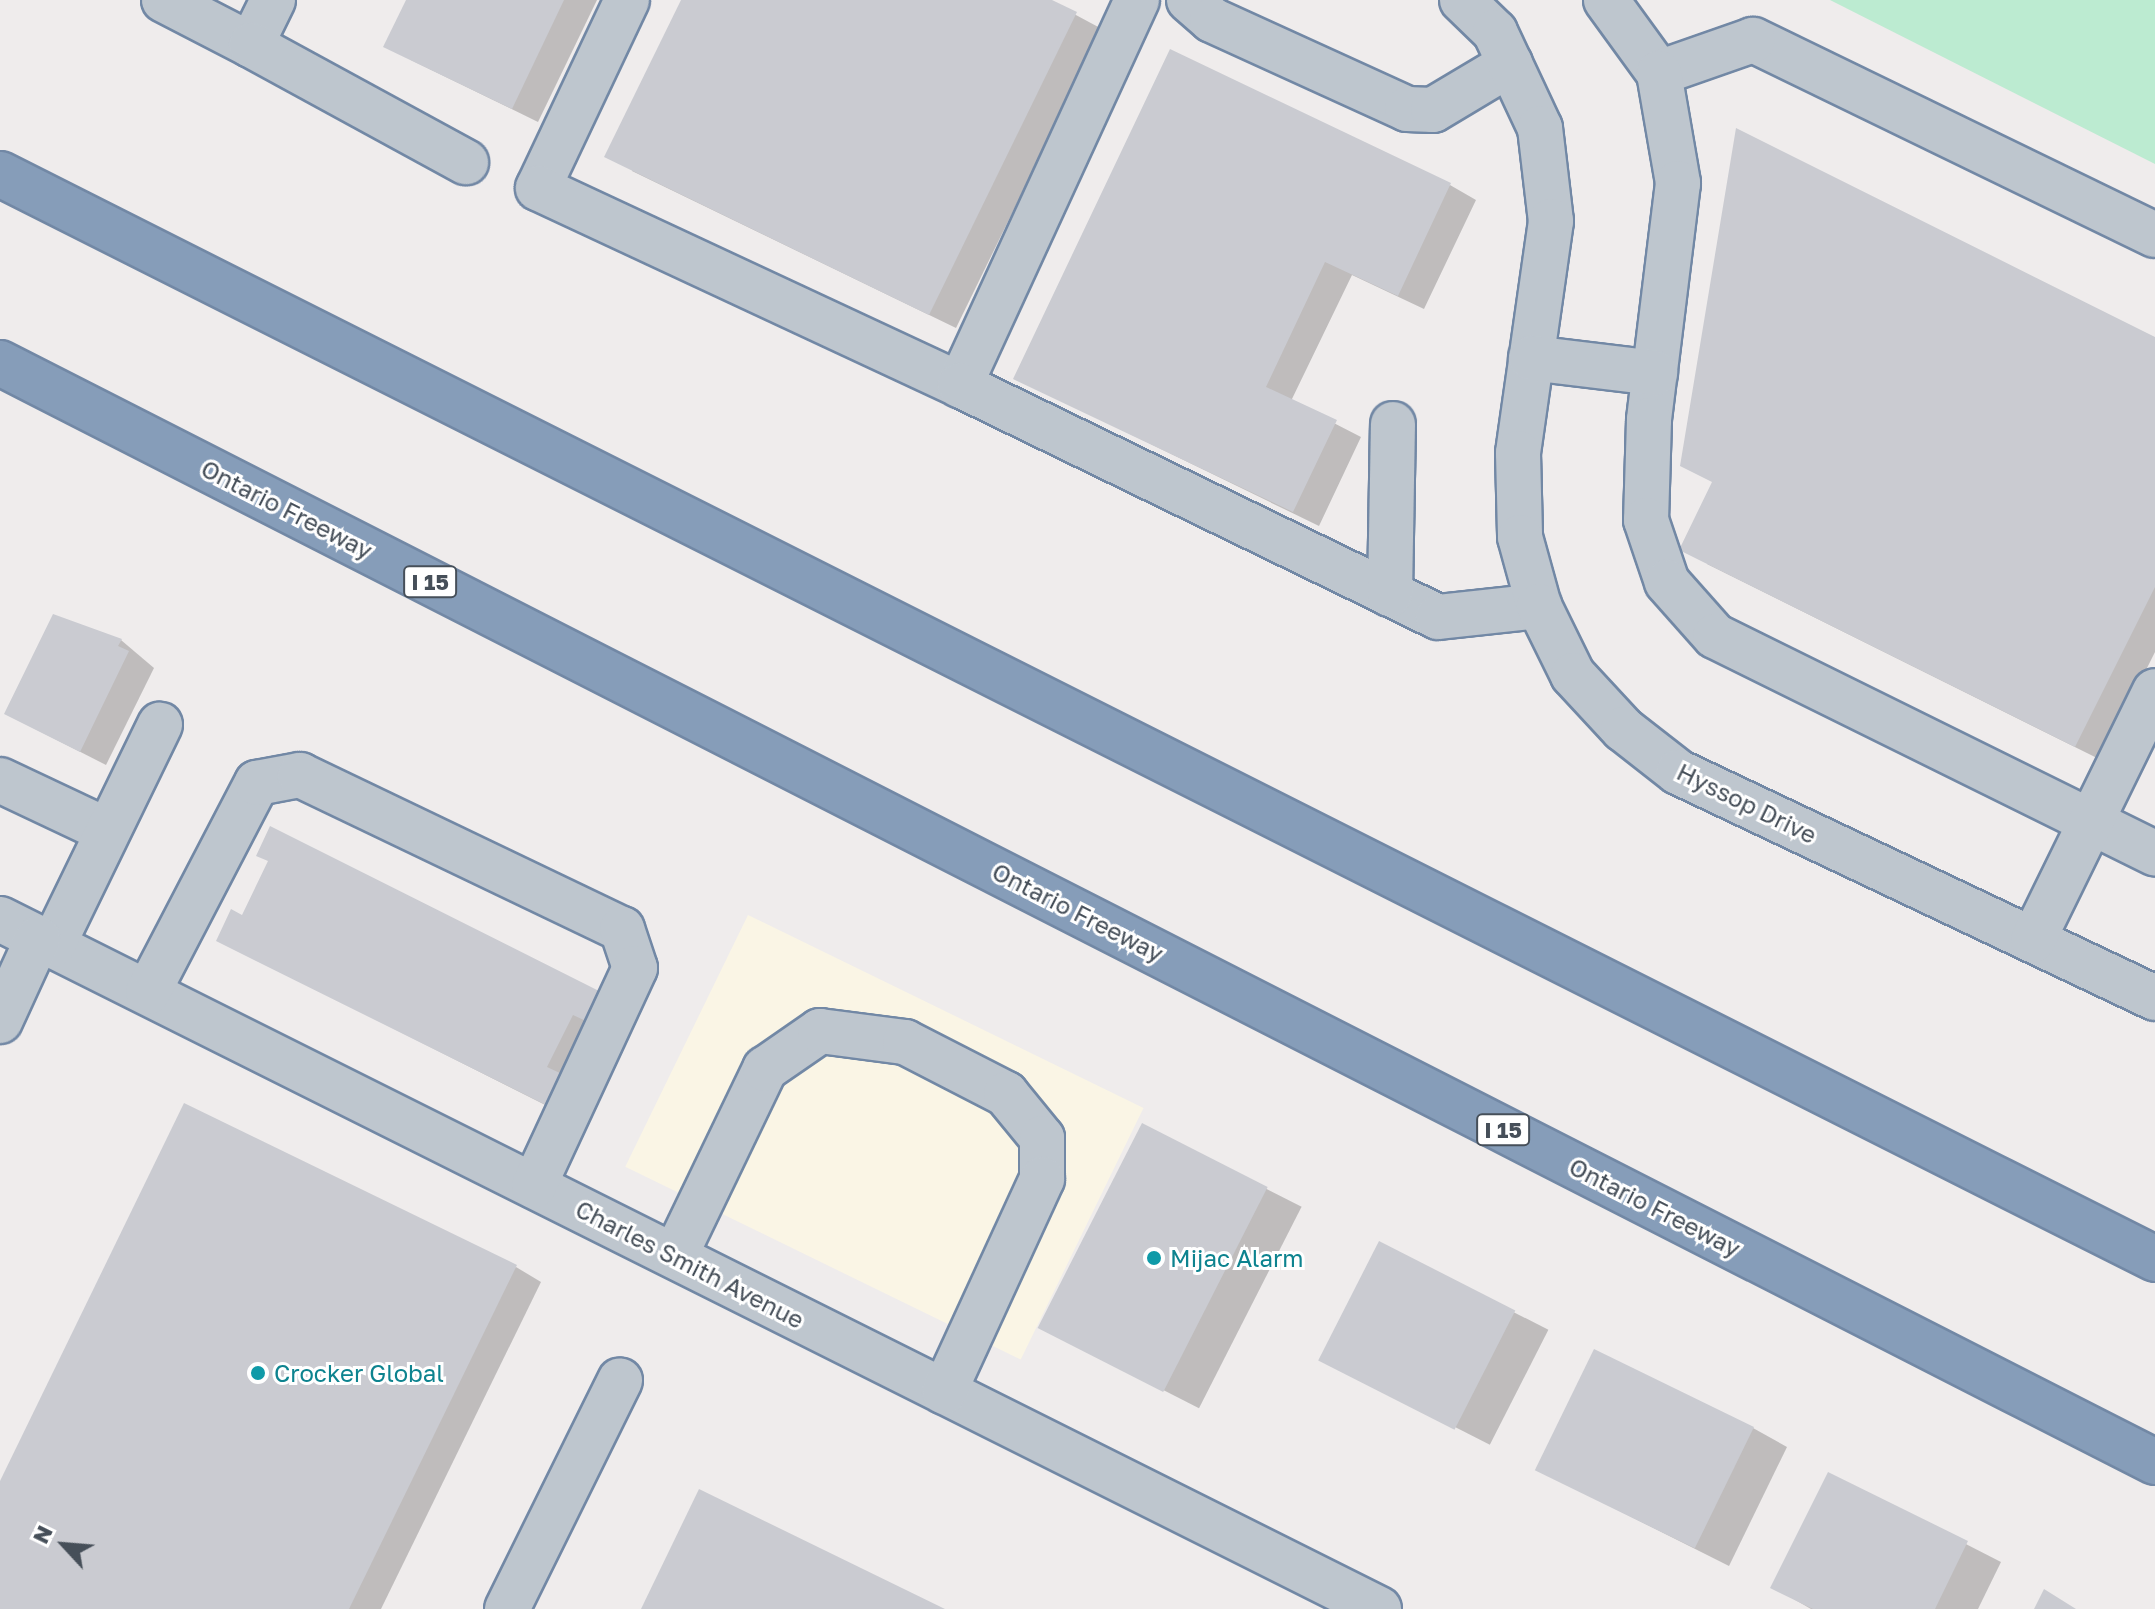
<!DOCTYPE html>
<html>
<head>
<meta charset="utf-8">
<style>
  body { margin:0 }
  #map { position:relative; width:2155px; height:1609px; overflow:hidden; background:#efecec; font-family:"Golos Text",sans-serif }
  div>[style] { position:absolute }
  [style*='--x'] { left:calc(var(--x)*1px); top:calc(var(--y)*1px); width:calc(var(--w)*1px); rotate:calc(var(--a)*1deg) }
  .commercial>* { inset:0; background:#faf5e5; transform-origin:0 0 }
  .green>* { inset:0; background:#bcebd1 }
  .shadow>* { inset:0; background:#0003; transform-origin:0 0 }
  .building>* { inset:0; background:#cacbd1; transform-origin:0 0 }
  .roads { filter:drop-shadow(2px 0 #7288a5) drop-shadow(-2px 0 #7288a5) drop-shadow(0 2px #7288a5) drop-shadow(0 -2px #7288a5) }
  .minor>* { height:44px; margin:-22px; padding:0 22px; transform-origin:22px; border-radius:22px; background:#bec6ce }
  .highway>* { height:44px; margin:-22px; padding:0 22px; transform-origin:22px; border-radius:22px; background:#869db9 }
  .dots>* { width:22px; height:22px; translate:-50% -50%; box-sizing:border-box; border:4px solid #fff; border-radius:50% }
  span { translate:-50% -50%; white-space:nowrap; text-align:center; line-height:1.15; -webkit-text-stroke:6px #fff; paint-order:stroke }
  .shield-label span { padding:2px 6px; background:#fff; border:2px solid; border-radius:6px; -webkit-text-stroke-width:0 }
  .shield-label { font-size:22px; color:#464f59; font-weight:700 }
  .street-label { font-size:24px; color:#464f59 }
  .culture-label { font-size:24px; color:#0d838f }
  .left { translate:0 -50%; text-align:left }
  .north { position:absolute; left:24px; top:1505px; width:80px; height:80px; -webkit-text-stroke:6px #fff; paint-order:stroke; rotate:296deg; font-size:22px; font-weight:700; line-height:32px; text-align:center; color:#464f59 }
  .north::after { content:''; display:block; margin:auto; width:28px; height:36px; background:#464f59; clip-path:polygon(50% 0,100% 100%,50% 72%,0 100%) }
</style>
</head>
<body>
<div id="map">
  <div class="commercial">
    <i style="left:748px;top:915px;width:440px;height:280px;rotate:26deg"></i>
  </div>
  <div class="green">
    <i style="clip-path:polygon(1830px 0,2155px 0,2155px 164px)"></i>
  </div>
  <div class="shadow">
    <i style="clip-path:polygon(408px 0,597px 0,538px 122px,411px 60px)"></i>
    <i style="clip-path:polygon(683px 0,1048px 0,1102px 29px,956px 328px,632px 171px)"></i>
    <i style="clip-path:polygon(1450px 185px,1476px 200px,1424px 309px,1352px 275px,1291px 401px,1361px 437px,1319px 526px,1015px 378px)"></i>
    <i style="clip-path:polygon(2155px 340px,2155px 652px,2101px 760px,1707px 564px,1714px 483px)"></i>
    <i style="clip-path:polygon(121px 640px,154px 668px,106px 765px,6px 714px)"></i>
    <i style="clip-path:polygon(242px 917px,600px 993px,581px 1123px,218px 940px)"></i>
    <i style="left:1143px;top:1126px;width:178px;height:226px;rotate:27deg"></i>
    <i style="left:1380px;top:1244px;width:189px;height:129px;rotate:27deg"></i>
    <i style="clip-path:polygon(516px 1267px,541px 1282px,381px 1609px,0 1609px,0 1485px)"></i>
    <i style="clip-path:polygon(1753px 1428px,1787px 1447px,1729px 1566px,1538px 1470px)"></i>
    <i style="clip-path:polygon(1829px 1474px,2001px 1562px,1978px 1609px,1811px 1609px,1773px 1587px)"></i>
  </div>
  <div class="building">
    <i style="clip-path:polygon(406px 0,564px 0,512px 109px,383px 47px)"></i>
    <i style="clip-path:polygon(681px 0,1052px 0,1077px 12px,929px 315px,604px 157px)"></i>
    <i style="clip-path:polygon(1170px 49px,1451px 183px,1398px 296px,1325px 262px,1266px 387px,1337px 420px,1293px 512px,1013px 379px)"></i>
    <i style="clip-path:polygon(1736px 128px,2155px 337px,2155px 587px,2075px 747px,1679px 550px,1712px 482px,1680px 466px)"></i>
    <i style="clip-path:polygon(53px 614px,122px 639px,118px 646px,129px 651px,80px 752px,4px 714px)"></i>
    <i style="clip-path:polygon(270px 826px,601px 992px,586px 1021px,573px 1015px,547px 1067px,562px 1074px,546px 1105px,216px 941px,231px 909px,242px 915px,268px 861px,256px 856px)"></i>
    <i style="clip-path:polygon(184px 1103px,517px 1265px,349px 1609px,0 1609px,0 1481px)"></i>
    <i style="left:1142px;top:1123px;width:141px;height:230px;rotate:27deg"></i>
    <i style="left:1379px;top:1241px;width:153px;height:134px;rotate:27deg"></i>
    <i style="left:1594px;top:1349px;width:178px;height:135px;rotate:26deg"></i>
    <i style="clip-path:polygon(1828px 1472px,1968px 1541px,1935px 1609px,1813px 1609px,1770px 1588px)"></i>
    <i style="clip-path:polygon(699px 1489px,945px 1609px,641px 1609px)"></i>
    <i style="clip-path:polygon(2044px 1589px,2076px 1609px,2034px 1609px)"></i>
  </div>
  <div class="roads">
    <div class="minor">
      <i style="--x:164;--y:0;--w:98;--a:27.3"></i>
      <i style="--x:251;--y:45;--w:50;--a:-63.9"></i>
      <i style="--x:627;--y:0;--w:208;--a:115.3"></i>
      <i style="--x:538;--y:188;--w:466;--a:25"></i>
      <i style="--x:1137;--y:0;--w:424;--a:114.7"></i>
      <i style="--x:960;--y:385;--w:531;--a:25.89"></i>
      <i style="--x:1438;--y:617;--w:102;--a:-6.2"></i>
      <i style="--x:1189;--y:0;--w:30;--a:41"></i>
      <i style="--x:1212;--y:20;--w:214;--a:24.5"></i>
      <i style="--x:1407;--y:109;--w:26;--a:2"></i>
      <i style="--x:1433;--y:110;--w:90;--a:-30.9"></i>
      <i style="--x:1462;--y:0;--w:46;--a:44.1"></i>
      <i style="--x:1495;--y:32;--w:106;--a:64.9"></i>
      <i style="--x:1540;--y:128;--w:94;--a:83.3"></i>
      <i style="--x:1551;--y:221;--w:234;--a:98.1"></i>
      <i style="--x:1518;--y:453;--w:84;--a:88.6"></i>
      <i style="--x:1520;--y:537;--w:72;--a:74.6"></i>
      <i style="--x:1539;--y:606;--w:77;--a:63.8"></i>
      <i style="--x:1573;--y:675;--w:74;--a:47.2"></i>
      <i style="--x:1623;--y:729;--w:70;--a:38"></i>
      <i style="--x:1678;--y:772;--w:528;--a:25.35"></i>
      <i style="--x:1606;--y:0;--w:90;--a:54"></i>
      <i style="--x:251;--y:45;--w:245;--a:28.6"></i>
      <i style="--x:2155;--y:235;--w:447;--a:-154.1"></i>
      <i style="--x:1753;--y:40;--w:100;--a:160.7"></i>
      <i style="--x:1659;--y:73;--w:112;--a:80.2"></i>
      <i style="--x:1678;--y:183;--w:239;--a:97"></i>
      <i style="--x:1649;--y:420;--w:100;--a:91.7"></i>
      <i style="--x:1646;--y:520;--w:65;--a:71.3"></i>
      <i style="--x:1667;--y:582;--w:72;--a:48.4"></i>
      <i style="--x:1715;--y:636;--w:491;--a:26.3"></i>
      <i style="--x:1531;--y:358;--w:125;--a:6.9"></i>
      <i style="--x:1390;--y:594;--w:170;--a:-89"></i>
      <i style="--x:0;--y:780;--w:119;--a:25.3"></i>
      <i style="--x:0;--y:919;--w:1542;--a:26.58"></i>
      <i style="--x:2033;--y:940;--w:277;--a:-63.9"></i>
      <i style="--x:53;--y:945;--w:245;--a:-64.1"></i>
      <i style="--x:148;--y:992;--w:236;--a:-62.5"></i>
      <i style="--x:257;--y:783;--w:44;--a:-10.5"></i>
      <i style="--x:300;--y:775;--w:357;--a:25.6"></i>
      <i style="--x:622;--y:929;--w:41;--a:71.6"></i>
      <i style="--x:635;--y:968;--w:240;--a:114.9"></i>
      <i style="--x:0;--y:1021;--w:91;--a:-65.4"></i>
      <i style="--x:675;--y:1256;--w:208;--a:-64.3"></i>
      <i style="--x:765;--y:1069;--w:67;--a:-34.6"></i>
      <i style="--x:820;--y:1031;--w:86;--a:7.4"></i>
      <i style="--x:905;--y:1042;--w:114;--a:27.2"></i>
      <i style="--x:1006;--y:1094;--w:57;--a:50.7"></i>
      <i style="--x:1042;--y:1138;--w:41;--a:90"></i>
      <i style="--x:1042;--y:1179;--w:234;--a:114.7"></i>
      <i style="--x:507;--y:1609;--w:255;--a:-63.7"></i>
    </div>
    <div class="highway">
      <i style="--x:0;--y:174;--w:2413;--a:26.72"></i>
      <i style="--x:0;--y:363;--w:2419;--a:27.02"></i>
    </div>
  </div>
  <div class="dots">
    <i style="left:1154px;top:1258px;background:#0f9aa8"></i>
    <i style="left:258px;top:1373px;background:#0f9aa8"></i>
  </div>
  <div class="shield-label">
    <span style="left:430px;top:582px">I 15</span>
    <span style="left:1503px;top:1130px">I 15</span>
  </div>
  <div class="street-label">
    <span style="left:287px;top:509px;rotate:27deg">Ontario Freeway</span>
    <span style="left:1747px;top:803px;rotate:26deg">Hyssop Drive</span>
    <span style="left:1078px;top:912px;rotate:27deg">Ontario Freeway</span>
    <span style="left:1655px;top:1207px;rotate:27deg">Ontario Freeway</span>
    <span style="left:690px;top:1264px;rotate:27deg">Charles Smith Avenue</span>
  </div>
  <div class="culture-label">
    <span class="left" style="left:1170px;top:1258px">Mijac Alarm</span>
    <span class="left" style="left:274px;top:1373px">Crocker Global</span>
  </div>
  <div class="north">N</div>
</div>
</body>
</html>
